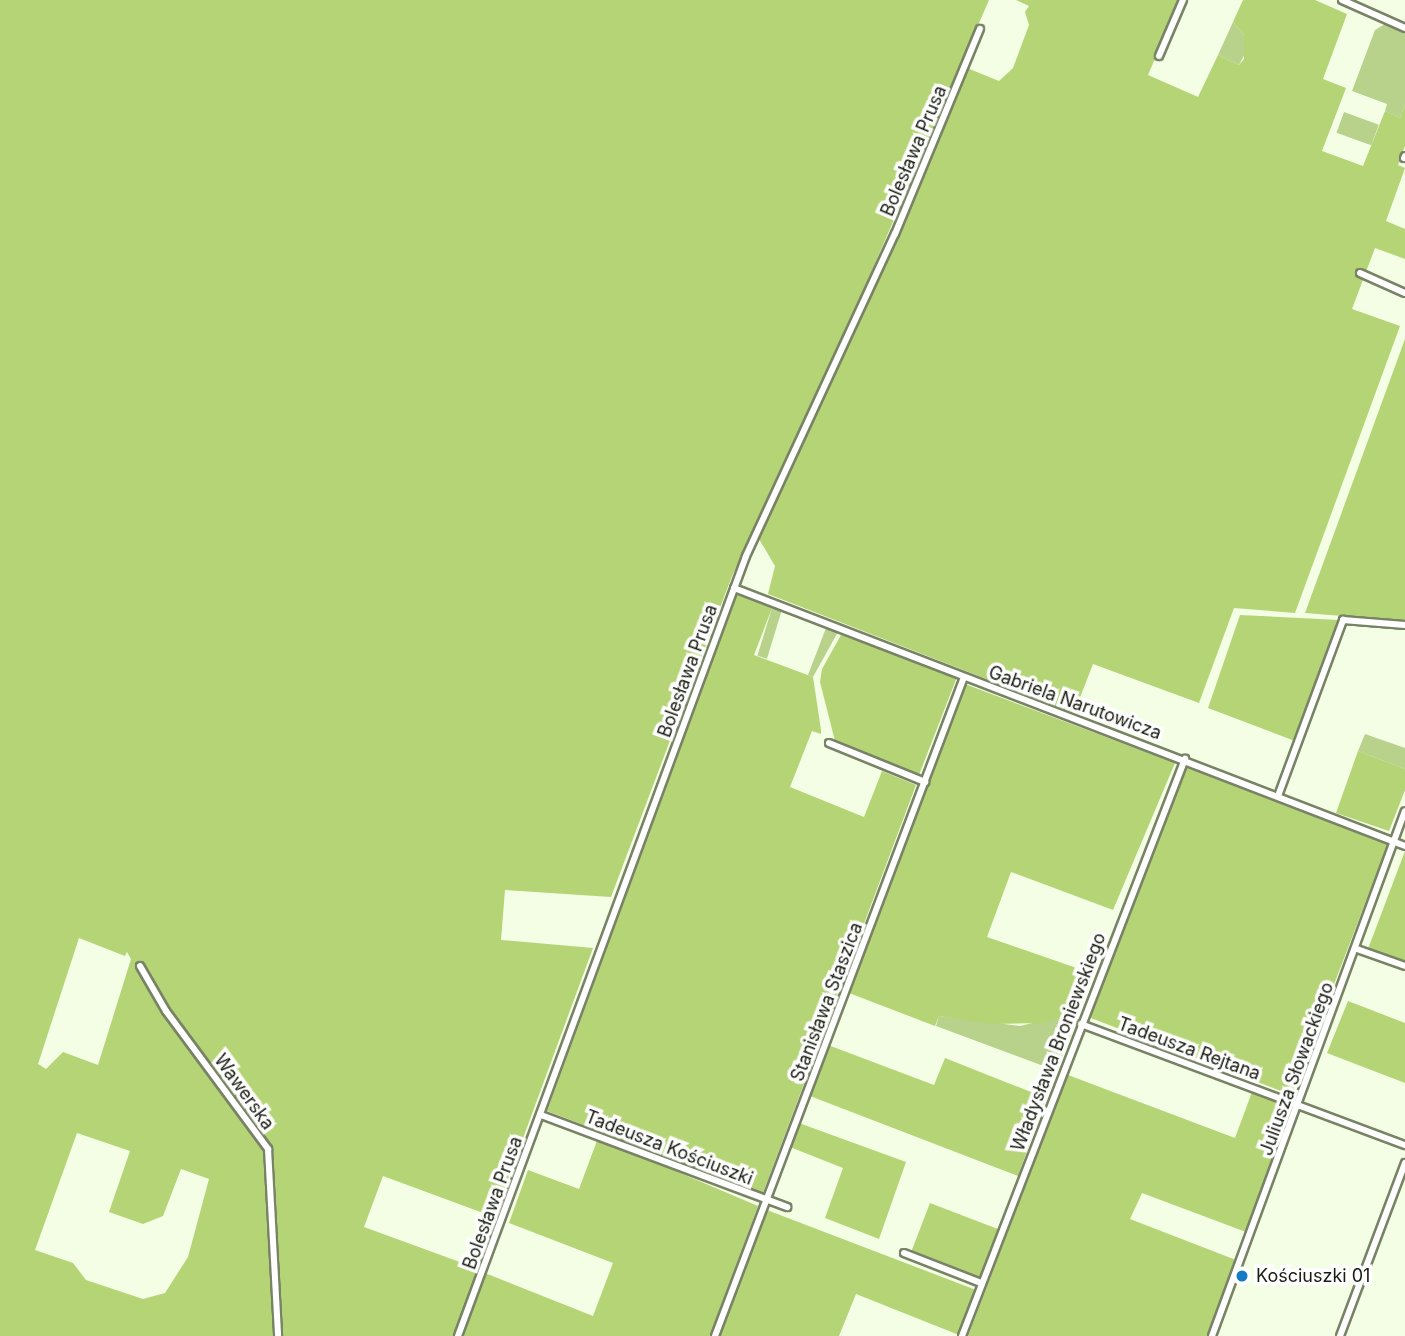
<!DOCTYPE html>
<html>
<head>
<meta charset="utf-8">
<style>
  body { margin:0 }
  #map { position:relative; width:1405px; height:1336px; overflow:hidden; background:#f4fee5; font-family:Inter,sans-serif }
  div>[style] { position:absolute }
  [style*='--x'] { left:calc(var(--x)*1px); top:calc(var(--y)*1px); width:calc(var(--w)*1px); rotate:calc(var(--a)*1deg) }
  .green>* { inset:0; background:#b8d18b; transform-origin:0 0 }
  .forest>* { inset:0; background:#b4d476; transform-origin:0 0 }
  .roads { filter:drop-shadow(2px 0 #788366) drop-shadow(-2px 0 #788366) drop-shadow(0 2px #788366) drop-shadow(0 -2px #788366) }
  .street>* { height:6px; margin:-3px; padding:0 3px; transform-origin:3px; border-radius:3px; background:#fff }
  .dots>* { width:19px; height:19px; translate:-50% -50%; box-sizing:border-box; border:4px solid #fff; border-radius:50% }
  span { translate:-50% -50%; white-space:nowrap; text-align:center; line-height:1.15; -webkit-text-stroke:7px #fff; paint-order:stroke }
  .street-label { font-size:18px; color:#181c11 }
  .poi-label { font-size:18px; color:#181c11 }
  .left { translate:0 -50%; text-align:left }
</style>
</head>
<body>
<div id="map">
  <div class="green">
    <i style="clip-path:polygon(1233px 22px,1244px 35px,1247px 50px,1239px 65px,1218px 55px)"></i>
    <i style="clip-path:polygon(1385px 24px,1405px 33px,1405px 104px,1400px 118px,1385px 111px,1387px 104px,1352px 91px,1375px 30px)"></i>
    <i style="left:1344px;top:112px;width:37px;height:22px;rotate:20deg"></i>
    <i style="left:772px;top:608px;width:10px;height:50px;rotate:17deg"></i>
    <i style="clip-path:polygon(826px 628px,838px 632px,813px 677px,808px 675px)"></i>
    <i style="clip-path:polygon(1365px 734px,1405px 748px,1405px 769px,1358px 751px)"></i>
    <i style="clip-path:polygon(1073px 1013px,1074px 1027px,1057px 1071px,936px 1026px,939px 1016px,1020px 1026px)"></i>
  </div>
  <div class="forest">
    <i style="clip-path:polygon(evenodd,0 0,989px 0,789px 462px,732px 576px,611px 897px,505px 890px,501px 940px,593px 948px,494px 1217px,383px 1176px,364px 1227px,479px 1269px,454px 1336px,0 1336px,0 0,79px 938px,125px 956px,127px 952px,131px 959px,98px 1065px,63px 1052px,46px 1069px,38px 1064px,79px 938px,0 0,77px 1133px,130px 1151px,109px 1212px,143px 1224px,163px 1216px,181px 1169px,209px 1179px,188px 1257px,165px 1293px,143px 1299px,86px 1280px,73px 1263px,35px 1250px,77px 1133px)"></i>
    <i style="clip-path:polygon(1016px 0,1180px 0,1148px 75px,1198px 97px,1218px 55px,1239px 65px,1244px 59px,1244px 35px,1233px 22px,1243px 0,1315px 0,1347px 14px,1323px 79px,1346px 88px,1322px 151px,1363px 166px,1385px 111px,1400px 118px,1405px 104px,1405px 146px,1398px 165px,1405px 168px,1386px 221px,1405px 229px,1405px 259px,1375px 248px,1352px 309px,1400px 326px,1295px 613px,1234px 608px,1199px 703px,1093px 664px,1074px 713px,768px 594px,775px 566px,759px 539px,967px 68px,999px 81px,1013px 68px,1029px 25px,1025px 12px,1029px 6px)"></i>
    <i style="clip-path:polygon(1405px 339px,1405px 621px,1305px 613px)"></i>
    <i style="clip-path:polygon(736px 594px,772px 608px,754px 655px,813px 677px,821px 730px,821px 734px,812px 731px,790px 787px,864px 817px,882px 771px,916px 785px,763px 1193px,547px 1111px)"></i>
    <i style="clip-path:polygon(1240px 615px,1339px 620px,1295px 741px,1208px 708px)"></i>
    <i style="clip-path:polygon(841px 635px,957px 677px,919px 775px,835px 741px,820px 682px,822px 669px)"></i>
    <i style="clip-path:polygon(965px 684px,1175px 763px,1113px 910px,1011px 872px,987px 937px,1088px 972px,1073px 1013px,1043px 1023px,992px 1024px,939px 1016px,935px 1026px,849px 993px)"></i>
    <i style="clip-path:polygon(1358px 751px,1405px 769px,1405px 790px,1389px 831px,1336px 813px)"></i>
    <i style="left:1185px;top:767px;width:217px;height:268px;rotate:21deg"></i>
    <i style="clip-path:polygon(1405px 851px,1405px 963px,1368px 949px)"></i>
    <i style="clip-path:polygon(1348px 1001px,1405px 1023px,1405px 1083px,1327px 1053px)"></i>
    <i style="clip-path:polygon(828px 1045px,934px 1085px,945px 1058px,1046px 1098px,1018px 1176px,810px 1096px)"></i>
    <i style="clip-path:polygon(1068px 1075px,1235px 1138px,1252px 1092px,1294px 1107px,1246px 1232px,1142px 1193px,1130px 1219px,1236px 1260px,1208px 1336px,968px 1336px)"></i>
    <i style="clip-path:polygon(799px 1123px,906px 1162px,879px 1239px,825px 1218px,843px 1168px,790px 1147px)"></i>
    <i style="clip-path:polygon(598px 1138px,758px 1206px,710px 1336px,461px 1336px,485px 1273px,593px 1316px,613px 1263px,509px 1223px,528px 1170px,579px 1189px)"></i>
    <i style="left:930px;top:1203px;width:74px;height:51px;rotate:21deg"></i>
    <i style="clip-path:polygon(767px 1210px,976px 1290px,959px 1335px,856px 1294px,839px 1336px,720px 1336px)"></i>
  </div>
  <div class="roads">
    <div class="street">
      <i style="--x:1342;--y:0;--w:69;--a:24"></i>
      <i style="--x:1159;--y:56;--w:61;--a:-66.8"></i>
      <i style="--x:1404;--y:158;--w:2;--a:-63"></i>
      <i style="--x:1360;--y:273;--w:49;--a:24"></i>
      <i style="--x:734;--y:588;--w:719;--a:21.03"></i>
      <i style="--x:829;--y:743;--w:104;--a:22.1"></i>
      <i style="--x:1278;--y:796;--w:188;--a:-69.7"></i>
      <i style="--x:1343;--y:620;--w:62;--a:4.6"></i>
      <i style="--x:1357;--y:949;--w:51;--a:19.5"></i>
      <i style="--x:140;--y:966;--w:52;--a:60"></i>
      <i style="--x:166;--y:1011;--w:172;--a:53.5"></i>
      <i style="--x:268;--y:1149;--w:187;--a:86.9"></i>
      <i style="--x:1081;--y:1024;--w:346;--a:20.5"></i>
      <i style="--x:541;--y:1115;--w:263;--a:20.5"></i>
      <i style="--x:904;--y:1253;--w:83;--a:21.3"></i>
      <i style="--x:458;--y:1336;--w:831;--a:-69.73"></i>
      <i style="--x:746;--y:556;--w:355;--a:-65.2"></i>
      <i style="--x:895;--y:234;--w:222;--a:-67.5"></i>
      <i style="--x:715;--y:1336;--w:704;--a:-69.3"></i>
      <i style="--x:962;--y:1336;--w:619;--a:-68.87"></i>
      <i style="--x:1212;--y:1336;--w:559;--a:-69.82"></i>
      <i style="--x:1340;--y:1336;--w:185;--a:-69.4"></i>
    </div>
  </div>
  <div class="dots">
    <i style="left:1242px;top:1276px;background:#137ac5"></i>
  </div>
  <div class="street-label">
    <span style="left:914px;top:151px;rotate:-67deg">Bolesława Prusa</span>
    <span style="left:688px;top:671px;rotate:-70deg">Bolesława Prusa</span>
    <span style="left:1075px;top:703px;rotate:20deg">Gabriela Narutowicza</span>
    <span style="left:827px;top:1002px;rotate:-69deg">Stanisława Staszica</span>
    <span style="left:1059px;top:1042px;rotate:-69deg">Władysława Broniewskiego</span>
    <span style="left:1189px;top:1049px;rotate:20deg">Tadeusza Rejtana</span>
    <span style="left:1297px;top:1069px;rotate:-70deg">Juliusza Słowackiego</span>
    <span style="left:244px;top:1092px;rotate:54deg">Wawerska</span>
    <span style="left:669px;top:1148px;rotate:21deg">Tadeusza Kościuszki</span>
    <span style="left:493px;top:1203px;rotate:-70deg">Bolesława Prusa</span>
  </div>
  <div class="poi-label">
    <span class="left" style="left:1256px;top:1276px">Kościuszki 01</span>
  </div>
</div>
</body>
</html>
